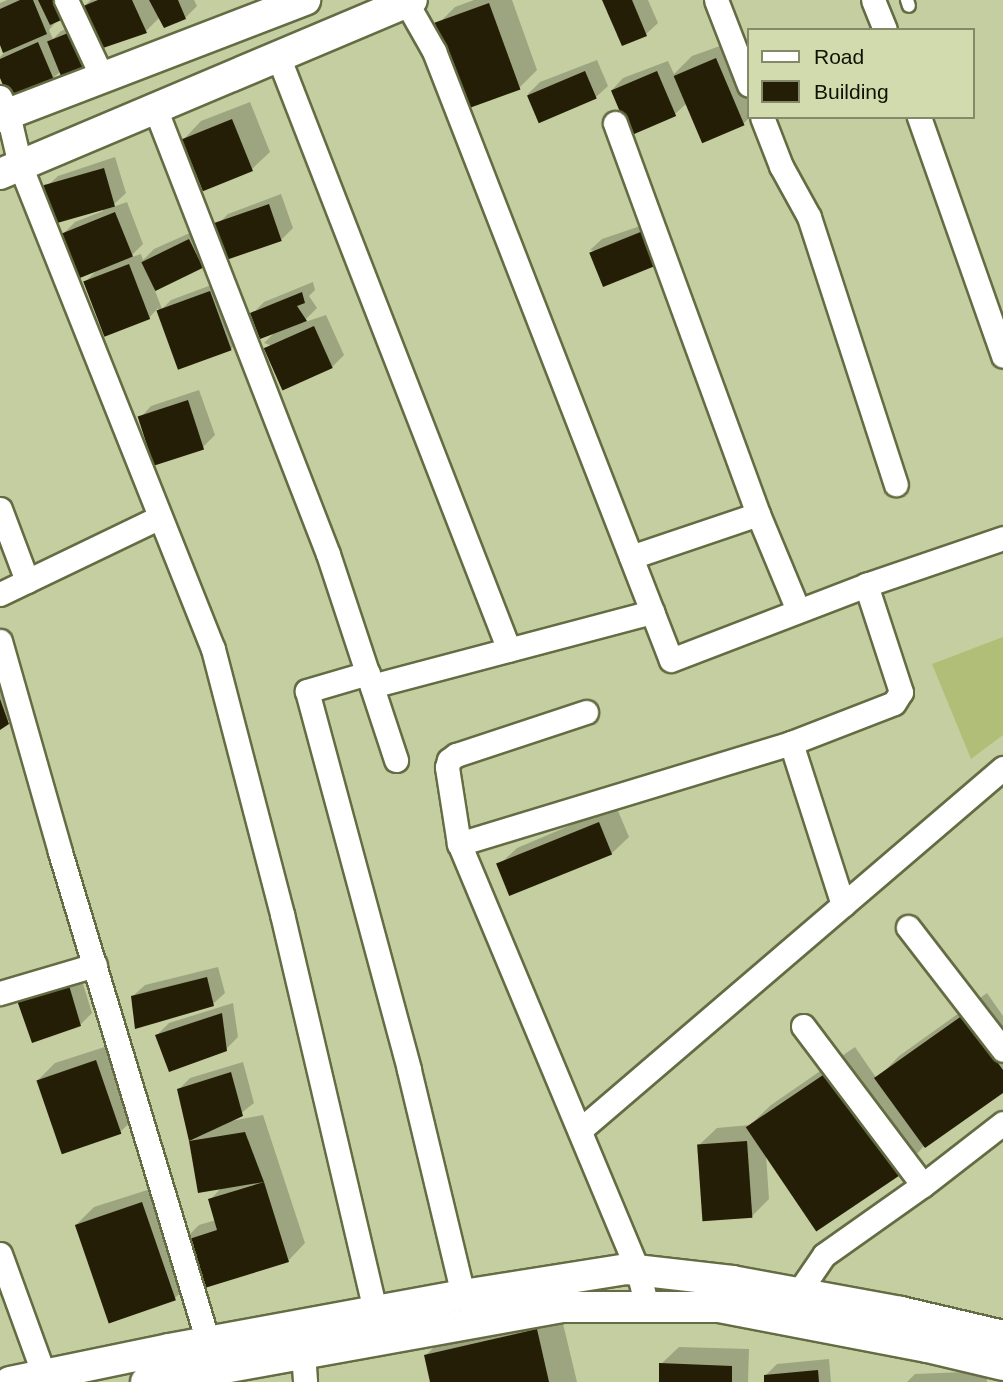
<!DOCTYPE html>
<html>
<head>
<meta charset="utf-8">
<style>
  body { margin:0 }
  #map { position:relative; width:1003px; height:1382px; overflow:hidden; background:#c5cea1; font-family:Helvetica,sans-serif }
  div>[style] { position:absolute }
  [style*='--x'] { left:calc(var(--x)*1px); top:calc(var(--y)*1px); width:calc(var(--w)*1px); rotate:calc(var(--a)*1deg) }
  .green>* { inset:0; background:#b1be78 }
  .shadow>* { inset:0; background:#0003 }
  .building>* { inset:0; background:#231e05; transform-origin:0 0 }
  .roads { filter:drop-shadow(2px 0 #646c43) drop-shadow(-2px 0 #646c43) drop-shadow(0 2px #646c43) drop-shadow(0 -2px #646c43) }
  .service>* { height:12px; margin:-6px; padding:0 6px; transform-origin:6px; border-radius:6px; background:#fff }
  .minor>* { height:23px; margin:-11.5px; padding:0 11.5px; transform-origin:11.5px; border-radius:11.5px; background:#fff }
  .tertiary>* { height:30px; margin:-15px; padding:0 15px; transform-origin:15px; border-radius:15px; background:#fff }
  span { translate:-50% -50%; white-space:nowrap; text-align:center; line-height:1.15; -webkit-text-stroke:7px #d2dbad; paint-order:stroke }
  .legend { position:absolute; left:747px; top:28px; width:228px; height:91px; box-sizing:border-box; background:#d2dbad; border:2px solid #848a69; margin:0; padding:9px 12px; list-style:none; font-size:21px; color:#0e1103 }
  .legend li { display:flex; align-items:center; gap:14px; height:35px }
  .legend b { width:35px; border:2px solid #848a69 }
</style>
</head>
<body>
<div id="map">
  <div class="green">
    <i style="clip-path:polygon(1003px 637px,1003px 735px,971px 759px,932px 664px)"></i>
  </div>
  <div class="shadow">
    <i style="clip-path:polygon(7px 0,75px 0,49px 30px,53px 39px,61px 31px,85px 21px,61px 71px,53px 78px,10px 97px,0 74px,0 57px,5px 52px,0 41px,0 3px)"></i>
    <i style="clip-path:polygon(91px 0,194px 0,197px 6px,185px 18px,164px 26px,160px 17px,146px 31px,83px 7px)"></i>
    <i style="clip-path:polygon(474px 0,512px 0,537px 70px,520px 87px,437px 25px,455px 7px)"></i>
    <i style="clip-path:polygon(604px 0,648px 0,658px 23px,646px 34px,623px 43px)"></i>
    <i style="clip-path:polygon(734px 41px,749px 78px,750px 117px,744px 123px,687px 103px,675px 114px,612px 90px,623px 78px,668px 61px,674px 74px,692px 56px)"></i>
    <i style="clip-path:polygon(597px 60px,608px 86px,596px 97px,538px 119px,528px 94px,540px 82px)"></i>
    <i style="clip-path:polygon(250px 102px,270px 152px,252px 169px,184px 139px,201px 121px)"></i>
    <i style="clip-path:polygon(115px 157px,126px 193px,110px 208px,127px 202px,143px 244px,129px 258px,141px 254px,143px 260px,154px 249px,201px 228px,213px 255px,202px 267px,154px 288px,162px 309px,171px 300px,222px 281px,243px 337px,231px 349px,180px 368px,158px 308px,149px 318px,85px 282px,99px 268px,63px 234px,75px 222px,103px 211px,102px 208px,46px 187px,58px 176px)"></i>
    <i style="clip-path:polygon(281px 194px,293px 228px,281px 240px,217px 225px,228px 214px)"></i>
    <i style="clip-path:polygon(655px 221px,656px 263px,590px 250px,602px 239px)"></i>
    <i style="clip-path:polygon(313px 282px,315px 290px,309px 296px,317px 308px,302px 323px,326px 315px,344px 355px,332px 367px,264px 343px,276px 331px,252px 314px,264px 302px)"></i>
    <i style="clip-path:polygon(199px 390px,215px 435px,203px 447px,140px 418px,151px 406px)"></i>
    <i style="clip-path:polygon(12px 642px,31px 700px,0 728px,0 646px)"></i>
    <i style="clip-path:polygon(616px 806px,629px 837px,611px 854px,499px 865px,517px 848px)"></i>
    <i style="clip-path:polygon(218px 967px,225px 993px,213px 1004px,133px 996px,145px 985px)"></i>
    <i style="clip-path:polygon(79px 971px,92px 1013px,80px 1025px,15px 989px)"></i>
    <i style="clip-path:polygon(987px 993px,1003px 1016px,1003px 1091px,923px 1147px,902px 1171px,766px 1154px,769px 1199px,751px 1217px,699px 1145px,717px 1128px,750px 1125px,771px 1105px,855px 1047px,877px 1079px,899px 1056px)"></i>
    <i style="clip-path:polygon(233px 1003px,238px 1037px,226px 1049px,157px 1035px,169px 1023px)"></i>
    <i style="clip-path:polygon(114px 1044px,138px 1115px,120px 1132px,38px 1080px,55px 1063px)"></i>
    <i style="clip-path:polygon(243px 1062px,254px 1103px,231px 1121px,263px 1115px,305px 1243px,288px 1261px,193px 1280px,175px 1298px,77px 1224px,94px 1207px,160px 1186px,180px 1244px,199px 1225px,216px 1220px,210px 1200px,221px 1188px,191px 1141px,179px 1089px,190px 1078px)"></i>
    <i style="clip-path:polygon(559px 1307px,577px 1382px,432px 1382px,426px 1355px,448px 1333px)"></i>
    <i style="clip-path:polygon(679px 1347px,749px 1349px,748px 1382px,661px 1382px,661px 1364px)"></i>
    <i style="clip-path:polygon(829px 1359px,831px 1382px,766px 1382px,766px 1375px,777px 1364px)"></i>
    <i style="clip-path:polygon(987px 1371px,987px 1382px,907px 1382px,915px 1374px)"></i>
  </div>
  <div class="building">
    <i style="clip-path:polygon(20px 0,33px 0,47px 34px,3px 53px,0 45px,0 9px)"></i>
    <i style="clip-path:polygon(38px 0,59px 0,66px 18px,50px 25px)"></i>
    <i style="clip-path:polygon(98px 0,132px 0,147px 33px,100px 49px,81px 7px)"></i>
    <i style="clip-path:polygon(149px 0,178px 0,186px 19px,164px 28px)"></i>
    <i style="clip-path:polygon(602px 0,632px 0,647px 36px,622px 46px)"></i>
    <i style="left:489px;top:3px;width:92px;height:58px;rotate:70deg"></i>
    <i style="left:73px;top:31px;width:37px;height:28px;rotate:68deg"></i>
    <i style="clip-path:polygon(38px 42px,54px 80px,9px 99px,0 78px,0 59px)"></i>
    <i style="left:716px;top:58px;width:73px;height:46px;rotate:67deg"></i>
    <i style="left:585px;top:71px;width:30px;height:63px;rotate:67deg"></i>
    <i style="left:657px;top:71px;width:49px;height:50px;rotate:67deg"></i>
    <i style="left:232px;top:119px;width:56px;height:54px;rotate:68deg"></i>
    <i style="left:104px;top:168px;width:40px;height:63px;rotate:74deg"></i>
    <i style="left:269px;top:204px;width:39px;height:58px;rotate:71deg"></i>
    <i style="left:115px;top:212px;width:48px;height:58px;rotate:68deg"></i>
    <i style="left:643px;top:231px;width:37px;height:58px;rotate:68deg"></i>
    <i style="left:189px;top:239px;width:32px;height:53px;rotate:64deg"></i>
    <i style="left:129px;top:264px;width:59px;height:49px;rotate:69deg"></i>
    <i style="left:210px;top:291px;width:63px;height:57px;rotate:70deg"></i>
    <i style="clip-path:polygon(302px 292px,305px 303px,297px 306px,307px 321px,260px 339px,250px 313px)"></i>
    <i style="left:314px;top:326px;width:46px;height:55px;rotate:66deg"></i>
    <i style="left:188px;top:400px;width:52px;height:53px;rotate:72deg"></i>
    <i style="clip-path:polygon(0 699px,9px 724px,0 730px)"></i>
    <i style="left:599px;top:822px;width:35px;height:111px;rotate:68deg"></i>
    <i style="clip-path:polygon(207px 977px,214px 1006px,135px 1029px,131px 996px)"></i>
    <i style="clip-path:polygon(68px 982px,81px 1026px,32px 1043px,13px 989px)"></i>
    <i style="clip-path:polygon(222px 1013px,227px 1051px,169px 1072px,155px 1035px)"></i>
    <i style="clip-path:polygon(963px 1015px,1003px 1070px,1003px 1093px,925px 1148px,874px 1078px)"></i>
    <i style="left:96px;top:1060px;width:78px;height:63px;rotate:71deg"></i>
    <i style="left:832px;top:1069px;width:126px;height:104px;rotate:56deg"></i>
    <i style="clip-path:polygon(231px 1072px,243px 1116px,189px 1141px,177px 1089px)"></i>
    <i style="clip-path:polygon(245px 1132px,264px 1182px,198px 1193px,189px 1141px)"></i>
    <i style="left:747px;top:1141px;width:77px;height:50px;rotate:86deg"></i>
    <i style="clip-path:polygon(264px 1182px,289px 1262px,195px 1291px,180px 1242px,217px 1230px,208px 1199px)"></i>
    <i style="left:142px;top:1202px;width:104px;height:71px;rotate:71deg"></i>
    <i style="clip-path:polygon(537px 1329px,549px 1382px,430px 1382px,424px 1355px)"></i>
    <i style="clip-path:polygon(659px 1363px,732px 1366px,732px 1382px,659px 1382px)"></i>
    <i style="clip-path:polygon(818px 1370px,819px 1382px,764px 1382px,764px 1375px)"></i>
  </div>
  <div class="roads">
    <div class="service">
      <i style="--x:907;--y:0;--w:6;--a:72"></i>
    </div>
    <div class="minor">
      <i style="--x:66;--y:0;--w:85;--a:64.9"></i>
      <i style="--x:405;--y:0;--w:59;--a:60.4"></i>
      <i style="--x:434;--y:51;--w:653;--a:68.74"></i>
      <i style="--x:671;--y:660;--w:209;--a:-21"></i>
      <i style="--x:866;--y:585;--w:145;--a:-18.9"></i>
      <i style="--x:716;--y:0;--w:91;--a:68.8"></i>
      <i style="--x:873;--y:0;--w:32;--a:68"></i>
      <i style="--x:278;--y:56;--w:637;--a:68.75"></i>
      <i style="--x:0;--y:97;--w:19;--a:65"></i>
      <i style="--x:8;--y:114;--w:52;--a:76.8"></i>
      <i style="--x:20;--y:165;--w:521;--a:68.26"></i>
      <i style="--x:213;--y:649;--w:274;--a:75.4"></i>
      <i style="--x:282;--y:914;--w:408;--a:76.8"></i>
      <i style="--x:155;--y:108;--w:478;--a:68.8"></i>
      <i style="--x:328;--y:554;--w:217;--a:71.7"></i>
      <i style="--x:762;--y:117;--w:53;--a:68.8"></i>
      <i style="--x:781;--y:166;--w:58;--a:61.2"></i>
      <i style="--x:809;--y:217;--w:281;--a:72"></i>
      <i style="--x:919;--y:117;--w:253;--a:70.6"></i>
      <i style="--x:615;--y:123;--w:416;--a:69.9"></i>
      <i style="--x:758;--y:514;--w:104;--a:67.4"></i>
      <i style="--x:0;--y:509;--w:77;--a:69.4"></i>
      <i style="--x:631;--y:557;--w:134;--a:-18.7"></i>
      <i style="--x:0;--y:594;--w:175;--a:-25.7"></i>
      <i style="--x:0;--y:641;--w:219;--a:74.1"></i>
      <i style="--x:60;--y:852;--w:525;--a:73.19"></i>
      <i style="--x:368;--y:673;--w:64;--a:163.6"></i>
      <i style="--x:307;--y:691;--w:392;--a:74.9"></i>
      <i style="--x:409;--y:1070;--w:231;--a:76.5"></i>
      <i style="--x:372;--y:686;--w:290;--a:-14.8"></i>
      <i style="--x:791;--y:743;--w:170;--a:72.2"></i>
      <i style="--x:459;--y:844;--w:78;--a:-98.9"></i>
      <i style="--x:447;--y:767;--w:7;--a:-74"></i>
      <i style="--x:449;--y:760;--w:9;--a:-36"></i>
      <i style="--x:456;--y:755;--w:137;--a:-18.3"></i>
      <i style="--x:908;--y:927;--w:155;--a:52.3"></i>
      <i style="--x:0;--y:993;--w:99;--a:-16.4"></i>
      <i style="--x:803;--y:1026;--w:199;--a:53"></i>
      <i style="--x:580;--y:1130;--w:557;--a:-40.56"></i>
      <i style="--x:0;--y:1254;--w:129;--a:70"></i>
      <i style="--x:798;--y:1293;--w:46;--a:-55.6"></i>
      <i style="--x:824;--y:1255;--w:121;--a:-35.3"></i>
      <i style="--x:923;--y:1185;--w:101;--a:-37.8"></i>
      <i style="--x:647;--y:1307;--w:37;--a:-104"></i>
      <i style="--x:638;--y:1271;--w:463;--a:-112.7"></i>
      <i style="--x:459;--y:844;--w:347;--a:-16.9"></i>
      <i style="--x:791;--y:743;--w:110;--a:-21.2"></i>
      <i style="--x:894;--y:703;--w:13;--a:-58"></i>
      <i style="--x:901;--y:692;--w:113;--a:-108.1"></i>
      <i style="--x:303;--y:1352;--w:30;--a:86"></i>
    </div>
    <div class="tertiary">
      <i style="--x:0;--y:117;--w:327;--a:-21"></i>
      <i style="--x:0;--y:174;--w:447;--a:-22.9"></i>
      <i style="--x:10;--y:1382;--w:162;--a:-11.7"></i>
      <i style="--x:169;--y:1349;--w:299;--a:-10.4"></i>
      <i style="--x:463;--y:1295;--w:166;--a:-9"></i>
      <i style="--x:627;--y:1269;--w:106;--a:6.5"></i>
      <i style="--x:732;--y:1281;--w:172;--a:10.4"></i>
      <i style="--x:901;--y:1312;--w:105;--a:13.2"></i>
      <i style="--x:146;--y:1382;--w:425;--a:-10.2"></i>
      <i style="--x:564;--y:1307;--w:155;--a:0"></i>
      <i style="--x:719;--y:1307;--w:212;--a:10.9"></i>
      <i style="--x:927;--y:1347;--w:78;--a:13.3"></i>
    </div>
  </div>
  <ul class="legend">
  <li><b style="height:9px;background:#fff"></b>Road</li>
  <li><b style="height:19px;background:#231e05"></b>Building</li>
  </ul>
</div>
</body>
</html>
